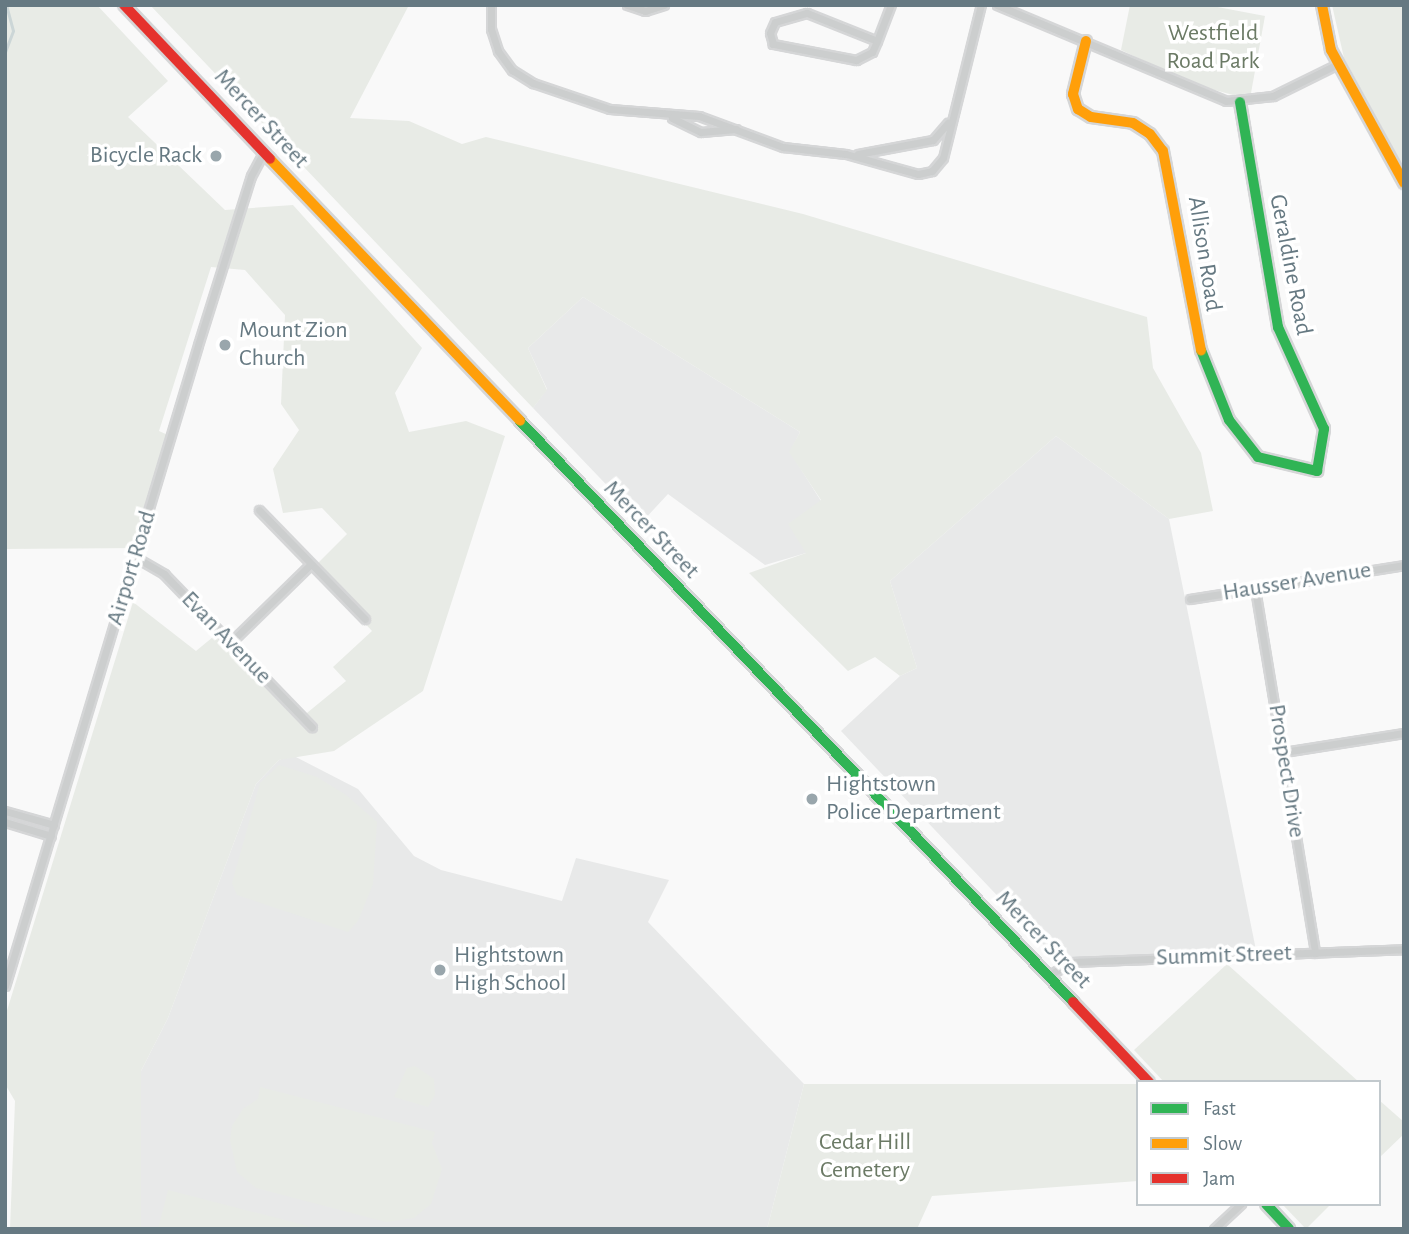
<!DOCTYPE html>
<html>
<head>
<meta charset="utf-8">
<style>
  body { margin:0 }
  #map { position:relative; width:1409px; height:1234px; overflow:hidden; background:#f9f9f9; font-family:"Alegreya Sans",sans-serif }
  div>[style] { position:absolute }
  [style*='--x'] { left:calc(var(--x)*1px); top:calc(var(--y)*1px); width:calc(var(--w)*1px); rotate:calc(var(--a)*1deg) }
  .built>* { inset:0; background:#e8e9e9 }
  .green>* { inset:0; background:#e8ebe6 }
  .stream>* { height:2.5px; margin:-1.25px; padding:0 1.25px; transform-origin:1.25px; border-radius:1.25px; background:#ccd6d7 }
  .roads { filter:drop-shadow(2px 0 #d5d6d7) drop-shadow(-2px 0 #d5d6d7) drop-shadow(0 2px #d5d6d7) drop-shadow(0 -2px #d5d6d7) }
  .street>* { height:7px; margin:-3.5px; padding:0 3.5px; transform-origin:3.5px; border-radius:3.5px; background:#cccece }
  .fast>* { height:10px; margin:-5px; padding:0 5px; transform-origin:5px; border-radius:5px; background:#30b455 }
  .slow>* { height:10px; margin:-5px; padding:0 5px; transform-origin:5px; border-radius:5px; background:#ff9f0a }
  .jam>* { height:10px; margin:-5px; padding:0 5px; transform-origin:5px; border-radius:5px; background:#e5322d }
  .dots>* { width:19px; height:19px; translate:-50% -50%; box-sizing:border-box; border:4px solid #fff; border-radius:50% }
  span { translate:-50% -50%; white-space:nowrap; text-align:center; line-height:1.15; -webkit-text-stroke:7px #fff; paint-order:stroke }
  .park-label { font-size:24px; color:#6b7a65 }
  .street-label { font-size:24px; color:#667982 }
  .poi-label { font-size:24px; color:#667982 }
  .right { translate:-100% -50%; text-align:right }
  .left { translate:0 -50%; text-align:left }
  .frame { position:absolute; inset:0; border:7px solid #667982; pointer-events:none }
  .legend { position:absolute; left:1136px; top:1080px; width:245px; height:126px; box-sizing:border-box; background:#fff; border:2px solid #c2c9cd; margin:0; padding:9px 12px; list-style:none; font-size:21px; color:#667982 }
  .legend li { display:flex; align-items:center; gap:14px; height:35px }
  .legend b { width:35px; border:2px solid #c2c9cd }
</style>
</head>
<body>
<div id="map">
  <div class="built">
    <i style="clip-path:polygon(583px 297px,800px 432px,790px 452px,821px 501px,806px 553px,765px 565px,668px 494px,642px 522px,533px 408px,547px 389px,528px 348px)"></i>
    <i style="clip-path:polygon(1056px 436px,1169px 519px,1257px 955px,1062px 964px,841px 731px,900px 676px,917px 668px,890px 581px)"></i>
    <i style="clip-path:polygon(292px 755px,358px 789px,414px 856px,441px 870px,562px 901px,576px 858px,669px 880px,648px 922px,804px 1084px,767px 1229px,141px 1229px,141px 1071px,168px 1018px,256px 784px,279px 760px)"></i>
  </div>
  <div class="green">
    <i style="clip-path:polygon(5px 5px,97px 5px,168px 81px,128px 117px,225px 210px,293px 205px,422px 348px,395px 393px,409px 432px,466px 421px,505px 436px,423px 691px,334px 751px,279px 760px,256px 784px,168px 1018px,141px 1071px,141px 1229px,10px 1229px,15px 1101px,5px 1084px,5px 1017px,133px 602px,196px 651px,219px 632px,302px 717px,346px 681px,333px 667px,372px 631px,313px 568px,347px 534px,322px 508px,283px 513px,273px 469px,299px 430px,281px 404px,285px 315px,245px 270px,211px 267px,159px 431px,170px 436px,140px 548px,5px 549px)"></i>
    <i style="clip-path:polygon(150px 5px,409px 5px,350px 118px,409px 121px,462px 144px,486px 137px,803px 214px,1147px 317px,1153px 368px,1201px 453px,1213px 511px,1169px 519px,1056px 436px,890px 581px,917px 668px,900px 676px,875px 657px,848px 671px,749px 573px,806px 553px,788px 524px,821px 500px,789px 452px,800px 432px,583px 297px,528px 348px,547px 390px,533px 408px)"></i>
    <i style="clip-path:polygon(1130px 5px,1207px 5px,1265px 16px,1251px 93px,1233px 95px,1193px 84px,1121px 50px)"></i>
    <i style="clip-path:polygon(1332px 5px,1404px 5px,1404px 169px,1344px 58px)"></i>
    <i style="clip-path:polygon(279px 765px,317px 777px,346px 795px,377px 822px,373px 884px,358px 921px,348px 932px,237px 895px,232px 883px,260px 783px)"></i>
    <i style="clip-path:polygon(1227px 964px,1359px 1082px,1164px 1082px,1134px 1050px)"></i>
    <i style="clip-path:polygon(415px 1066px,434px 1079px,435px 1095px,428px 1107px,394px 1097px,407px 1068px)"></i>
    <i style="clip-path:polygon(804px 1084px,1137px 1084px,1138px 1181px,932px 1196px,917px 1229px,767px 1229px)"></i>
    <i style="clip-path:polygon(260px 1087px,435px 1132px,432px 1143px,442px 1169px,431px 1204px,414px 1218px,386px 1222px,256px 1188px,237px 1172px,230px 1140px,232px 1126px,243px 1109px,258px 1099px)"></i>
    <i style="clip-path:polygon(1379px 1100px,1404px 1122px,1404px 1134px,1379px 1158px)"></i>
    <i style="clip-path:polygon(168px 1190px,308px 1226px,307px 1229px,158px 1229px)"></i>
    <i style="clip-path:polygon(1282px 1204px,1331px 1204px,1306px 1229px)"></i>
  </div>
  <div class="stream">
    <i style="--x:5;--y:52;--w:22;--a:-69"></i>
    <i style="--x:13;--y:31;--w:27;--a:-105"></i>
  </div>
  <div class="roads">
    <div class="street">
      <i style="--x:491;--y:5;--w:24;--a:90"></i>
      <i style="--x:491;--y:29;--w:23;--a:72"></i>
      <i style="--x:498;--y:51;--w:24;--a:54"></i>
      <i style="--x:512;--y:70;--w:25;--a:32"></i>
      <i style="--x:533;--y:83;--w:81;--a:18.7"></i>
      <i style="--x:610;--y:109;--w:89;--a:4.5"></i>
      <i style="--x:699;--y:116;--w:90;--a:20.3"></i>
      <i style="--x:783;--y:147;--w:63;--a:6.3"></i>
      <i style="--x:846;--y:154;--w:75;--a:15.5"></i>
      <i style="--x:918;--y:174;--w:14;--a:-12"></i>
      <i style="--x:932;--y:171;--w:17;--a:-50"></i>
      <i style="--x:943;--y:158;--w:158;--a:-76.1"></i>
      <i style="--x:627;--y:5;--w:19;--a:18"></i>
      <i style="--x:645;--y:11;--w:20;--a:-18"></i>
      <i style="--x:997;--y:5;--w:248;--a:22.7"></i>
      <i style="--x:1226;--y:101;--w:47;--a:-6.1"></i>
      <i style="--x:1273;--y:96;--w:72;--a:-26.2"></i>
      <i style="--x:807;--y:13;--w:75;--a:21.8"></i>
      <i style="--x:877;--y:41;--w:12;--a:114"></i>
      <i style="--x:872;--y:52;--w:18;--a:153"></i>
      <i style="--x:856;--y:60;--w:85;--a:-169.1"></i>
      <i style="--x:773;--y:44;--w:11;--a:-105"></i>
      <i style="--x:770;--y:33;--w:12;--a:-66"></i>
      <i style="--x:775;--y:22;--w:33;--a:-16"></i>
      <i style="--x:877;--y:41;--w:39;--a:-69"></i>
      <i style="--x:672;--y:118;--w:32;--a:26"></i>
      <i style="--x:701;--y:132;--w:35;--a:-5"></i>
      <i style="--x:858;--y:154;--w:76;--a:-10.6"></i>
      <i style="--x:933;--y:140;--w:23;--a:-49"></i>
      <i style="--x:259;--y:510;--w:152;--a:45.8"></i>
      <i style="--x:135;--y:557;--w:34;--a:30"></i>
      <i style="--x:164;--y:574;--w:213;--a:46"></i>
      <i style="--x:1255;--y:589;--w:369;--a:80.6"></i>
      <i style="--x:1190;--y:599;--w:217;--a:-9"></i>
      <i style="--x:230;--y:643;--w:113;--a:-44.3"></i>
      <i style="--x:1284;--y:752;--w:121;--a:-9"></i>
      <i style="--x:5;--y:811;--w:51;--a:15.9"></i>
      <i style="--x:5;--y:822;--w:48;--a:16.9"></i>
      <i style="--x:1048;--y:976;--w:27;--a:-31"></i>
      <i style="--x:1071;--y:962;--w:333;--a:-2.2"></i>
      <i style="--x:5;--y:986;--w:669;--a:-73.24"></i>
      <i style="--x:198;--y:345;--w:177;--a:-72.6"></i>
      <i style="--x:251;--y:176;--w:27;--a:-62"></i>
      <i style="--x:1214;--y:1229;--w:37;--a:-43"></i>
    </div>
    <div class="fast">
      <i style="--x:1201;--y:350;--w:75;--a:68.2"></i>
      <i style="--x:1229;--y:420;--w:47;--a:51.9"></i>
      <i style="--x:1258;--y:457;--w:61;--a:13.3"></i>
      <i style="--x:1317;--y:471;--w:43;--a:-80.5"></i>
      <i style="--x:1324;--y:429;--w:112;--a:-114.3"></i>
      <i style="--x:1278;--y:327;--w:228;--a:-99.6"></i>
      <i style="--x:520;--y:421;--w:802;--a:46.41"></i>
      <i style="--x:1266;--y:1204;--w:34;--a:47"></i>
    </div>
    <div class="slow">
      <i style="--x:1322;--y:5;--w:46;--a:78.7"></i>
      <i style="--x:1331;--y:50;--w:152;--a:61.2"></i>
      <i style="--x:1086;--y:41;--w:55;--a:103.8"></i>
      <i style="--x:1073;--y:94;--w:16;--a:72"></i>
      <i style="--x:1078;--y:109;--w:15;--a:32"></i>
      <i style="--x:1091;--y:117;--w:42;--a:8.1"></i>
      <i style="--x:1133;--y:123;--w:20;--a:33"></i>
      <i style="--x:1150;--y:134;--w:21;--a:53"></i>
      <i style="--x:1163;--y:151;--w:203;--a:79.2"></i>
      <i style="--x:270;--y:159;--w:362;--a:46.3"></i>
    </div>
    <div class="jam">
      <i style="--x:124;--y:5;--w:212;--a:46.5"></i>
      <i style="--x:1073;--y:1002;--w:110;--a:46.5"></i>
    </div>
  </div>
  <div class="dots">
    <i style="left:216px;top:156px;background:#99a6ac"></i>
    <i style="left:225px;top:345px;background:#99a6ac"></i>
    <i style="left:812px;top:799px;background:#99a6ac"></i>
    <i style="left:440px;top:970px;background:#99a6ac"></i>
  </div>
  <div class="park-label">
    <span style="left:1213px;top:48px">Westfield<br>Road Park</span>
    <span style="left:865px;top:1157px">Cedar Hill<br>Cemetery</span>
  </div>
  <div class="street-label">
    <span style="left:261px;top:119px;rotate:47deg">Mercer Street</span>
    <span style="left:1204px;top:254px;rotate:81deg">Allison Road</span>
    <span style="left:1290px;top:265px;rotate:79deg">Geraldine Road</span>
    <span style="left:651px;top:530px;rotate:46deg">Mercer Street</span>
    <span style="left:132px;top:568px;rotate:-73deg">Airport Road</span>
    <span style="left:1297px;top:582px;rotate:-9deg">Hausser Avenue</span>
    <span style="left:226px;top:638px;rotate:46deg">Evan Avenue</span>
    <span style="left:1286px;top:771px;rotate:81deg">Prospect Drive</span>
    <span style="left:1043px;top:940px;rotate:46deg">Mercer Street</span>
    <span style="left:1224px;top:956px;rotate:-2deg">Summit Street</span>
  </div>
  <div class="poi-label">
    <span class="right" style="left:202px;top:156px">Bicycle Rack</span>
    <span class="left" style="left:239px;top:345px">Mount Zion<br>Church</span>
    <span class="left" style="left:826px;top:799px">Hightstown<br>Police Department</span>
    <span class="left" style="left:454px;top:970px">Hightstown<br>High School</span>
  </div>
  <div class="frame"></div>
  <ul class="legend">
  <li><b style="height:9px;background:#30b455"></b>Fast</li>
  <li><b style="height:9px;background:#ff9f0a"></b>Slow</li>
  <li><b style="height:9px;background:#e5322d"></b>Jam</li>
  </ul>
</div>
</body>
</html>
